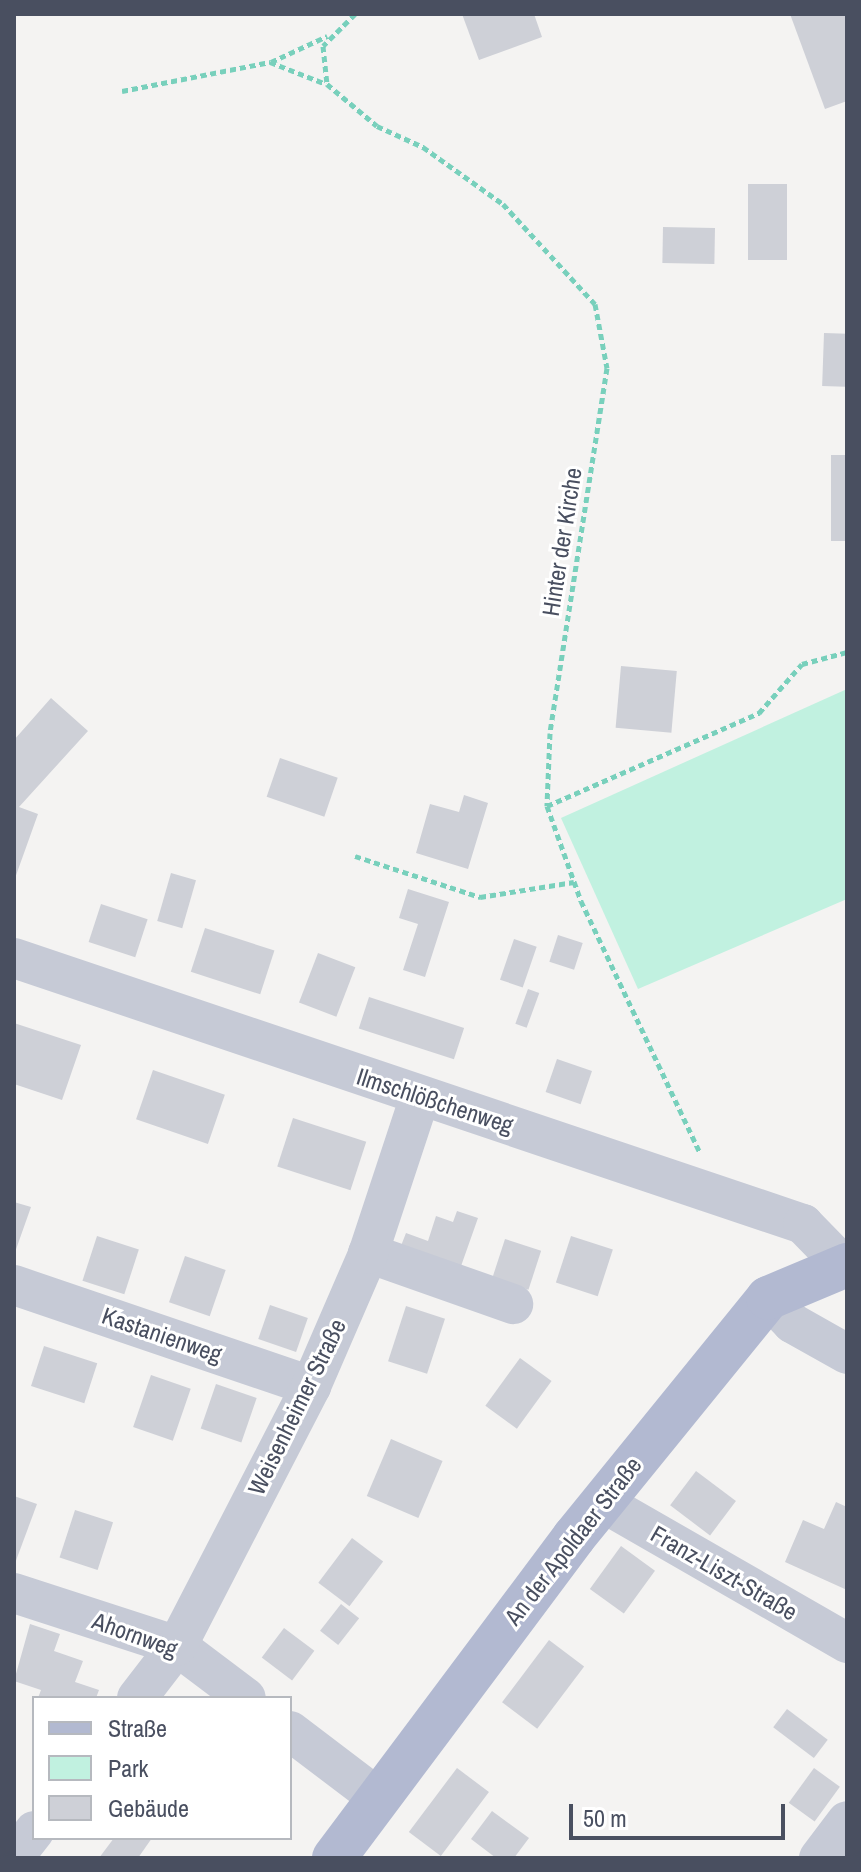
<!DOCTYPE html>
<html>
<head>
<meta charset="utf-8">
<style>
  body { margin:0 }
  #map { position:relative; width:861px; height:1872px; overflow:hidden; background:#f4f3f2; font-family:"Archivo Narrow",sans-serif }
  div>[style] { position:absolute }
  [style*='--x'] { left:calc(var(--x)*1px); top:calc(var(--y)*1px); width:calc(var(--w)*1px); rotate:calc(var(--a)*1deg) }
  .green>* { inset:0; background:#c1f1e0 }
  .building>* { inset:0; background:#ced0d7; transform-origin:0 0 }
  .path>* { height:5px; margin-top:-2.5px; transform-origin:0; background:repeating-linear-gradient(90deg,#78d0bc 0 6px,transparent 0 10px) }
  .minor>* { height:40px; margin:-20px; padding:0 20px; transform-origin:20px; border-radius:20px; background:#c6cad6 }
  .major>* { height:44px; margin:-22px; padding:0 22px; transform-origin:22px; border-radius:22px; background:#b2b9d1 }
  span { translate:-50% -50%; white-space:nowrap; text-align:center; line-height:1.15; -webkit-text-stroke:6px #fff; paint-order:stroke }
  .street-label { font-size:24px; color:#494f60 }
  .frame { position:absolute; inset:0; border:16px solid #494f60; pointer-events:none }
  .legend { position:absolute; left:32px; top:1696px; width:260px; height:144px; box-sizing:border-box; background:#fff; border:2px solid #b6b9bf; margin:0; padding:10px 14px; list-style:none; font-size:24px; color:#494f60 }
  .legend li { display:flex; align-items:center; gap:16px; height:40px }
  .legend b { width:40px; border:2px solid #b6b9bf }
  .scale { position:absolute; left:569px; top:1804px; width:216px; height:36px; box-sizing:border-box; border:4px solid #494f60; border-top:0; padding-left:10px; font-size:24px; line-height:28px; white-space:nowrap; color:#494f60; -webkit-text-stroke:6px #fff; paint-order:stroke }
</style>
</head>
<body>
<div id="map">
  <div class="green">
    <i style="clip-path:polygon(847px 689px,847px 899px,638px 989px,561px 818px)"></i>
  </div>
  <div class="building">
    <i style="clip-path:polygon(462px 14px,534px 14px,542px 37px,479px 60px)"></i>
    <i style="clip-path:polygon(790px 14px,847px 14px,847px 101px,825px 109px)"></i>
    <i style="left:748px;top:184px;width:39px;height:76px"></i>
    <i style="left:663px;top:227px;width:52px;height:36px;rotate:1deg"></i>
    <i style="left:824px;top:333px;width:23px;height:53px;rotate:2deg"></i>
    <i style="left:831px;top:455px;width:16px;height:86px"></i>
    <i style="left:621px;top:666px;width:56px;height:62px;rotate:5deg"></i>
    <i style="clip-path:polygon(51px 698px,88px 731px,19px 807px,38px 814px,14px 881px,14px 740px)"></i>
    <i style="left:280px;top:758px;width:61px;height:41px;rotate:19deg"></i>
    <i style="clip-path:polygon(464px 795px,488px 803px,468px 869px,416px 853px,430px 804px,459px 812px)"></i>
    <i style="left:171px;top:873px;width:26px;height:50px;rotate:16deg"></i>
    <i style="clip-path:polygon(408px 889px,449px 902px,425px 977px,403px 970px,418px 924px,399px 918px)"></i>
    <i style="left:101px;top:904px;width:49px;height:40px;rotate:18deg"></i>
    <i style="left:205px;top:928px;width:73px;height:46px;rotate:18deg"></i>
    <i style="left:558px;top:935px;width:26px;height:28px;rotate:18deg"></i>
    <i style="left:514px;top:939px;width:24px;height:43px;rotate:19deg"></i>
    <i style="left:318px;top:953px;width:40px;height:53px;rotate:21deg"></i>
    <i style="left:528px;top:989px;width:12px;height:37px;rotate:20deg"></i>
    <i style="left:369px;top:997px;width:100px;height:33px;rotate:18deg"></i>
    <i style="clip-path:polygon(14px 1023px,81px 1045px,62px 1100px,14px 1084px)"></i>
    <i style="left:557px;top:1059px;width:37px;height:35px;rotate:19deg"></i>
    <i style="left:153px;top:1070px;width:76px;height:52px;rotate:19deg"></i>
    <i style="left:293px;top:1118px;width:77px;height:51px;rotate:18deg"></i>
    <i style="clip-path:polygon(14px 1202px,31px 1207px,14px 1255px)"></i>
    <i style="clip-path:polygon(457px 1211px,478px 1218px,460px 1269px,397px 1256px,406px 1233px,428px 1241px,436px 1216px,453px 1222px)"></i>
    <i style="left:97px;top:1236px;width:44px;height:47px;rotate:18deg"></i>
    <i style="left:571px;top:1236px;width:44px;height:49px;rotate:18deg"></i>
    <i style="left:505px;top:1239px;width:38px;height:41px;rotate:18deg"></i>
    <i style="left:185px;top:1256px;width:43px;height:49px;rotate:19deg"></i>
    <i style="left:270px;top:1305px;width:40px;height:36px;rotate:19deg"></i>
    <i style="left:406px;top:1306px;width:41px;height:58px;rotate:18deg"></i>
    <i style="left:44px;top:1346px;width:56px;height:42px;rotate:18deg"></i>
    <i style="left:520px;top:1358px;width:39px;height:59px;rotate:36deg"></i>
    <i style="left:151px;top:1375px;width:42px;height:55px;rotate:19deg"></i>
    <i style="left:216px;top:1384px;width:43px;height:47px;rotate:19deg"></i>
    <i style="left:391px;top:1439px;width:56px;height:62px;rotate:23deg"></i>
    <i style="left:696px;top:1471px;width:50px;height:43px;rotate:37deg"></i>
    <i style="clip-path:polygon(14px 1496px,37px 1504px,14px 1566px)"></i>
    <i style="clip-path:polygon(836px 1502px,847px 1507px,847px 1590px,785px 1562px,803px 1520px,824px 1529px)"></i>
    <i style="left:75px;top:1510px;width:40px;height:50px;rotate:18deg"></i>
    <i style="left:352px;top:1538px;width:39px;height:56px;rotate:37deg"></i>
    <i style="left:621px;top:1546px;width:42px;height:53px;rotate:36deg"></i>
    <i style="left:341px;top:1604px;width:23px;height:34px;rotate:38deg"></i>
    <i style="clip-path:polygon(30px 1624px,60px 1634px,54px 1651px,83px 1661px,75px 1682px,99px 1690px,96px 1698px,38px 1698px,41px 1690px,14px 1681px)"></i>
    <i style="left:284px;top:1628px;width:38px;height:37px;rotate:37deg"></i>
    <i style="left:549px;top:1640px;width:44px;height:78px;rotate:37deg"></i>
    <i style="left:787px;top:1709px;width:51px;height:23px;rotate:37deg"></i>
    <i style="left:457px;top:1768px;width:40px;height:80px;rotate:37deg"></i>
    <i style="left:814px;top:1768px;width:32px;height:43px;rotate:36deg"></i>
    <i style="clip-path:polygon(492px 1811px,529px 1838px,514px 1858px,496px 1858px,471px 1839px)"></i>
    <i style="clip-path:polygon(114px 1838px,152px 1838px,138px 1858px,99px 1858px)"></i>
  </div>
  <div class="path">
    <i style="--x:355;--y:14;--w:45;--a:135"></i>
    <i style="--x:323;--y:46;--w:38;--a:84"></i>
    <i style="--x:327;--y:84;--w:65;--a:40"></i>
    <i style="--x:377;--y:126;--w:51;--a:24.5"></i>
    <i style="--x:423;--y:147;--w:98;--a:35.5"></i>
    <i style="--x:503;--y:204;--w:136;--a:47.4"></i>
    <i style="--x:595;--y:304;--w:65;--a:79.4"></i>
    <i style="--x:607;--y:368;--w:369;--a:98.9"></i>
    <i style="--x:550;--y:733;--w:73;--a:92.4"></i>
    <i style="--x:547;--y:806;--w:101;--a:70.3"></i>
    <i style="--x:581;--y:901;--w:279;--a:64.7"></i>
    <i style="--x:271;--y:62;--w:62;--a:-24.9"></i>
    <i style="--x:122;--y:91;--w:151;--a:-11.1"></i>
    <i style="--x:270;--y:62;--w:60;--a:21.4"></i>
    <i style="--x:547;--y:806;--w:232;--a:-23.7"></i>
    <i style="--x:759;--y:713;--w:65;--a:-48.7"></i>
    <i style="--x:802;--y:664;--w:47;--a:-14.9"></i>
    <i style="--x:355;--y:856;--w:132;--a:18.2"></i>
    <i style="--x:480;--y:897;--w:95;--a:-9.1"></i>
  </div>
  <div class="minor">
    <i style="--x:14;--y:958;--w:833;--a:18.63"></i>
    <i style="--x:803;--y:1224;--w:57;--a:45.7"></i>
    <i style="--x:368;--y:1253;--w:154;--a:19.4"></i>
    <i style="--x:14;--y:1285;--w:314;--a:18.8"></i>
    <i style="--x:768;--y:1298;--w:35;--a:46"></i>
    <i style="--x:792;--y:1323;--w:63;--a:29.4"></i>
    <i style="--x:602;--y:1502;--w:283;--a:29.9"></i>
    <i style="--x:14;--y:1593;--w:171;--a:18"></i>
    <i style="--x:177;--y:1646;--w:86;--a:37"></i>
    <i style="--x:137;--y:1698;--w:66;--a:-52.4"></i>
    <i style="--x:177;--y:1646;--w:292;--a:-62.7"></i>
    <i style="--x:311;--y:1386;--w:144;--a:-66.6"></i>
    <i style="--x:368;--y:1254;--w:165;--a:-71.7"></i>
    <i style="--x:290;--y:1731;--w:109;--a:37.2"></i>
    <i style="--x:14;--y:1857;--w:33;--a:-52"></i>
    <i style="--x:819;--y:1858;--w:46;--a:-52.9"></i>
  </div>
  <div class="major">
    <i style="--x:334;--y:1858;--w:401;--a:-53.2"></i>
    <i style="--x:574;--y:1537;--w:308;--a:-50.9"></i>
    <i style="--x:768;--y:1298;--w:86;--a:-22.7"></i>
  </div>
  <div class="street-label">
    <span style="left:562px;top:542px;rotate:-81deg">Hinter der Kirche</span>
    <span style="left:435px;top:1101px;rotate:18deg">Ilmschlößchenweg</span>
    <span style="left:162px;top:1335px;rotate:19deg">Kastanienweg</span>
    <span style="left:297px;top:1407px;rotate:-64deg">Weisenheimer Straße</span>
    <span style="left:573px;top:1541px;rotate:-52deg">An der Apoldaer Straße</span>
    <span style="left:724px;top:1573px;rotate:30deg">Franz-Liszt-Straße</span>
    <span style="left:135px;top:1635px;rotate:20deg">Ahornweg</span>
  </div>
  <div class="frame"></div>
  <ul class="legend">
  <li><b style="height:10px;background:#b2b9d1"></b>Straße</li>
  <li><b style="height:22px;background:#c1f1e0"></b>Park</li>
  <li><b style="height:22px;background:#ced0d7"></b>Gebäude</li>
  </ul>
  <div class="scale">50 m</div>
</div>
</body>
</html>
